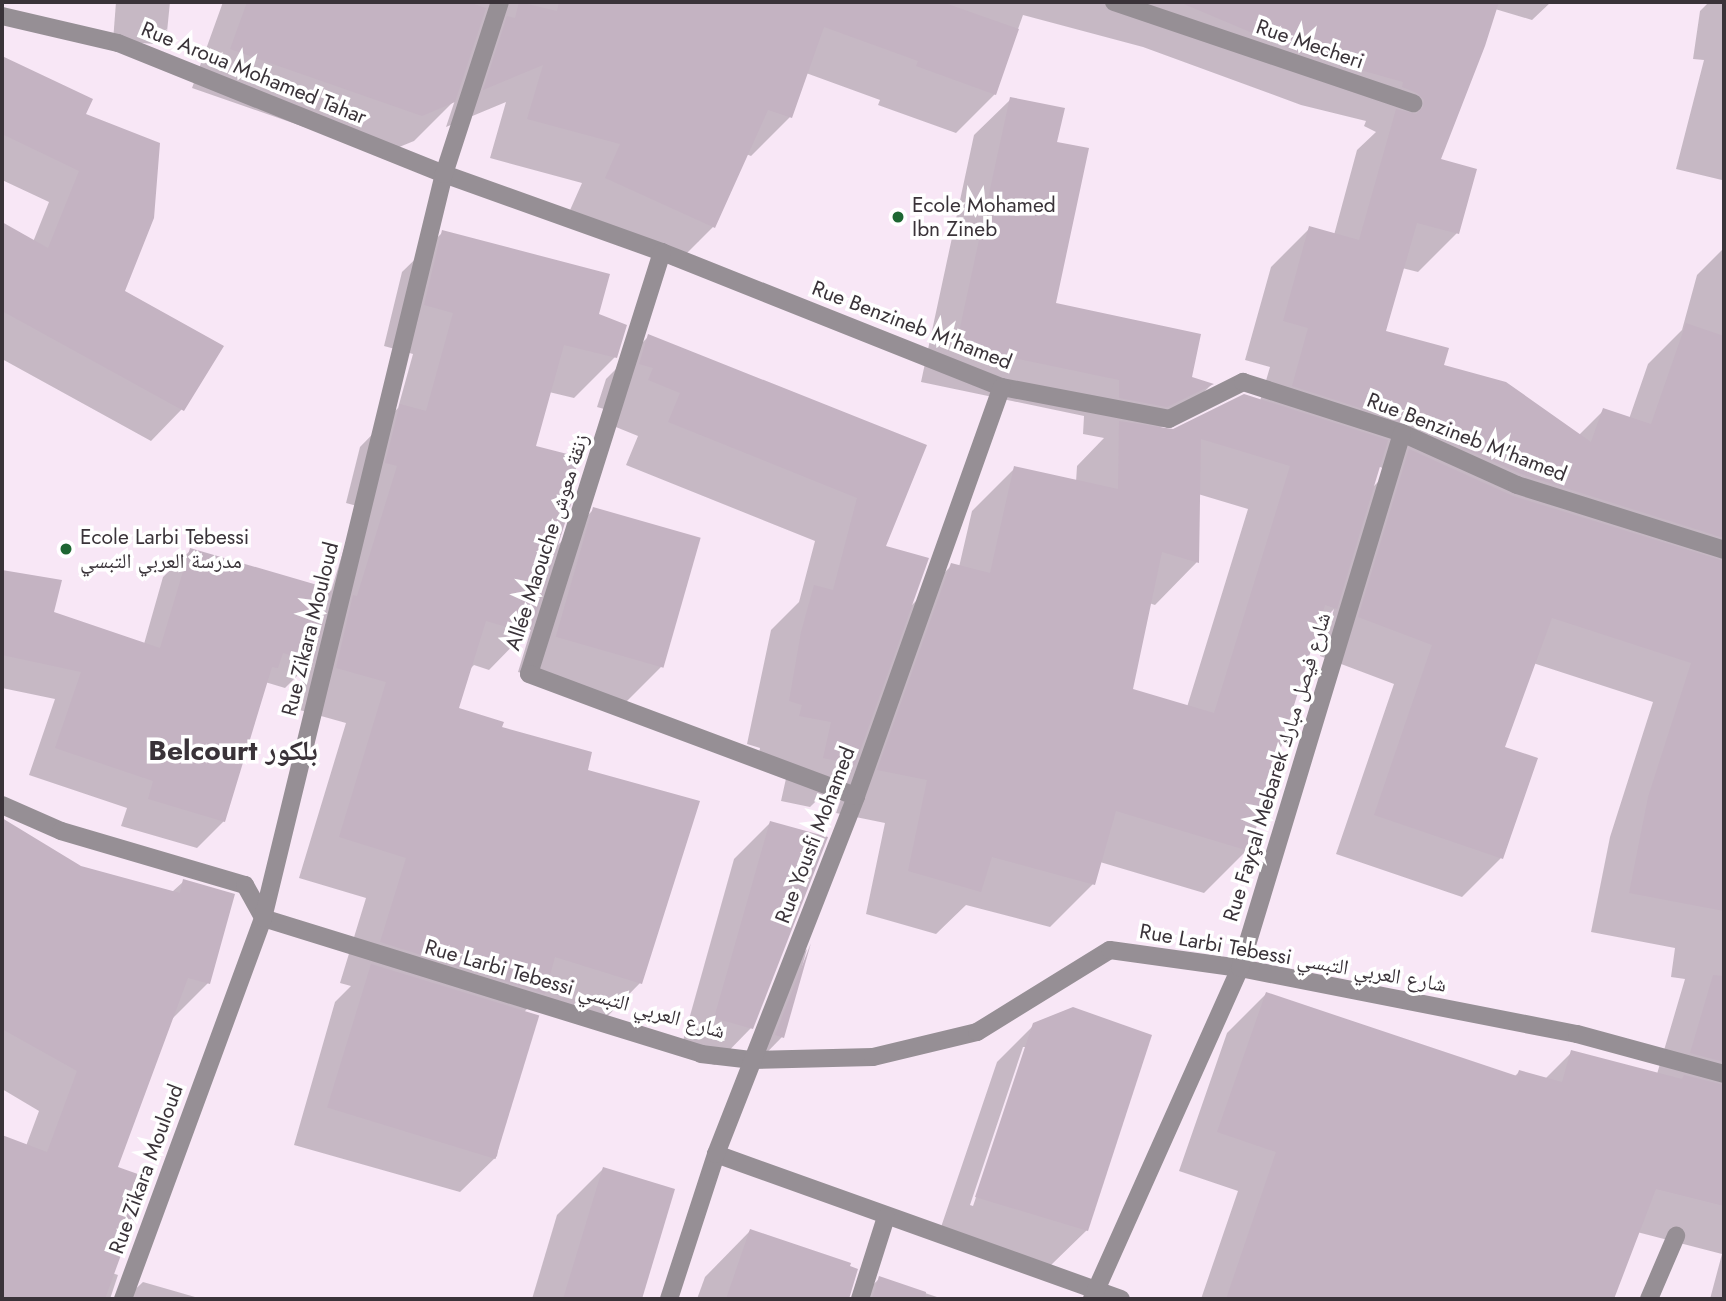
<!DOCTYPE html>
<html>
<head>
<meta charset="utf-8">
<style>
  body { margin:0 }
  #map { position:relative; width:1726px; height:1301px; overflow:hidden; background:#f8e7f6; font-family:Jost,"Noto Naskh Arabic",sans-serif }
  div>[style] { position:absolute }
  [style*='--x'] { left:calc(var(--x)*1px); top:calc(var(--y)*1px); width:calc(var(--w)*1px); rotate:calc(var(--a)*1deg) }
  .shadow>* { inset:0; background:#0003 }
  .building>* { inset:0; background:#c4b3c2; transform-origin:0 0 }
  .minor>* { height:18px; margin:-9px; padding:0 9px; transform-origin:9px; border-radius:9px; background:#968f95 }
  .dots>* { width:19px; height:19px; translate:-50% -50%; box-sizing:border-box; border:4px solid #fff; border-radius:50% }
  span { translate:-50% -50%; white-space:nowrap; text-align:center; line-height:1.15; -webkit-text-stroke:7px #fff; paint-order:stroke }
  .street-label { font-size:21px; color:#3a3339 }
  .poi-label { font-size:21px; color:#3a3339 }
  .left { translate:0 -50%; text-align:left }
  .district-label { font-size:28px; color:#3a3339; font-weight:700 }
  .frame { position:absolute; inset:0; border:4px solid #3a3339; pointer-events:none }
</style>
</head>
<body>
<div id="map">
  <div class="shadow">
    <i style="clip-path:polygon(116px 2px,170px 2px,167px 32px,155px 44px,113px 41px)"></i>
    <i style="clip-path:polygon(evenodd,223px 2px,1551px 2px,1532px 20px,1495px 9px,1439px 160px,1457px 233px,1418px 272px,1402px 268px,1384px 332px,1442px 367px,1578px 436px,1604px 410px,1629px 419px,1648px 364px,1682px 330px,1697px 275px,1724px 248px,1724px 1299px,1710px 1299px,1722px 1254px,1637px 1232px,1612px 1299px,1201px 1299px,1238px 1191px,1179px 1171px,1227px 1033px,1266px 994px,1514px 1077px,1519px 1072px,1545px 1079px,1572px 1052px,1657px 1074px,1685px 979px,1671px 977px,1675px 948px,1591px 932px,1610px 837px,1653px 702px,1533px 663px,1503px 748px,1501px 858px,1462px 897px,1336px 854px,1394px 684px,1320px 656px,1334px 609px,1317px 627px,1247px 850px,1204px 893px,1100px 862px,1093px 884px,1050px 927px,966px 905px,936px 934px,866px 914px,885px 823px,836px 813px,853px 765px,810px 807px,781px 801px,789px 765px,758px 759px,760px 748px,747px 744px,771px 630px,799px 602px,815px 541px,626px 465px,638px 436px,606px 423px,611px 411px,597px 407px,606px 379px,649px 336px,925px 446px,884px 548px,909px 608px,952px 565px,959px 567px,972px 511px,1015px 468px,1076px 482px,1077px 466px,1104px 438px,1083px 434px,1084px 416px,921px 382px,974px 135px,1011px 99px,1055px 143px,1054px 305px,1190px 378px,1211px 385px,1176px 420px,1158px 429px,1174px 431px,1260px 401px,1270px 367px,1245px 360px,1271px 267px,1310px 228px,1334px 235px,1357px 150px,1376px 132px,1364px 126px,1366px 121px,1301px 105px,1143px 47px,1023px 15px,995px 94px,956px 133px,878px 105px,880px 100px,806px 73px,790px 117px,751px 156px,746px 154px,713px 227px,674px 266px,567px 217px,582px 183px,490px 158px,506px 102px,446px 127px,455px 100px,414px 141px,382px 154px,192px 88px,223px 2px,1378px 466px,1389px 471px,1371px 489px,1378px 466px,223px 2px,1198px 494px,1248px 509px,1187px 707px,1131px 690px,1149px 603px,1155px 605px,1197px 562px,1198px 494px)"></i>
    <i style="clip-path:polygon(1709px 2px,1724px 2px,1724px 178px,1722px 180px,1676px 169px,1704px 60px,1693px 59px,1700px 11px)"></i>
    <i style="clip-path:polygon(2px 57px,90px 100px,83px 114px,123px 292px,182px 409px,151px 441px,2px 359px,2px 224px,33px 242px,49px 202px,2px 180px)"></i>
    <i style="clip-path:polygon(443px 232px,597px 315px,615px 357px,574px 398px,549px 392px,534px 447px,555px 548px,594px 509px,661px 667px,625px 703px,518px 672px,532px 626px,489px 670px,474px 665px,470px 669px,457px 709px,586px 771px,640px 983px,600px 1024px,533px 1003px,523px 1013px,497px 1156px,460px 1192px,294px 1145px,335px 1002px,351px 986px,340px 983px,366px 898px,299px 878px,346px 723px,296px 709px,306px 667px,285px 688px,265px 682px,224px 821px,197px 848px,121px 826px,127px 808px,29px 775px,55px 699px,2px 688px,2px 571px,60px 581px,52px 613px,144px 644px,163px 577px,191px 550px,331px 591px,357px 506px,346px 503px,360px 447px,398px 408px,413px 354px,384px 346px,402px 272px)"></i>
    <i style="clip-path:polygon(2px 820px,80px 868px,172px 892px,184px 881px,208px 983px,170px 1021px,116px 1169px,112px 1273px,118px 1275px,110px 1299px,2px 1299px,2px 1137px,26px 1146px,39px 1111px,2px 1089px)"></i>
    <i style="clip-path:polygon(770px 823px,751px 1028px,715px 1065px,679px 1055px,734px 859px)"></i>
    <i style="clip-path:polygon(807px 949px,782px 1037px,746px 1074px,775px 982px)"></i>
    <i style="clip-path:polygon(evenodd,1034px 1025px,1087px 1230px,1050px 1266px,939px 1233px,997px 1062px,1034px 1025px,1023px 1047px,1027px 1047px,973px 1206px,970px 1205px,1023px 1047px)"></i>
    <i style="clip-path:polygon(603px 1169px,673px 1190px,640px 1299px,532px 1299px,557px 1215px)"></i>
    <i style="clip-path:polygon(750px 1231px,856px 1270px,847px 1299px,697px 1299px,705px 1277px)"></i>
    <i style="clip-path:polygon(880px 1278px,943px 1299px,858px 1299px)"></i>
    <i style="clip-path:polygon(143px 1282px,202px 1299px,125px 1299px)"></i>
  </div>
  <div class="building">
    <i style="clip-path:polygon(247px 2px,468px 2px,486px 8px,455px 102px,422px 116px,230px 49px)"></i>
    <i style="clip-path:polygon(519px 2px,557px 11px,559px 2px,942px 2px,1019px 29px,996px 95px,916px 66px,918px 61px,824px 27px,792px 118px,768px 110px,715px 228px,605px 178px,620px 144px,527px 119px,543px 65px,483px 90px,507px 16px,515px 18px)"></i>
    <i style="clip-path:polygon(1179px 2px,1499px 2px,1485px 46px,1441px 159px,1477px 169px,1459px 234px,1417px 223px,1386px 331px,1449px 348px,1444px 365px,1506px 382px,1591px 442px,1603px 408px,1651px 424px,1686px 323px,1724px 336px,1724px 538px,1521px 474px,1407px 423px,1292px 386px,1308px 328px,1283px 321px,1309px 226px,1359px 240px,1396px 109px,1416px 114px,1423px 107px,1424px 100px,1417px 93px,1402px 87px,1403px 82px,1300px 53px)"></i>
    <i style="clip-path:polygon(2px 56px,93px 99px,86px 114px,160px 143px,154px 218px,125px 291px,224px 346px,184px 411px,2px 311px,2px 222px,48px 248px,79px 171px,2px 134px)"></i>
    <i style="clip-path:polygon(1010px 97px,1065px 108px,1057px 142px,1089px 148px,1056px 303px,1201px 334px,1192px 377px,1214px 384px,1167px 407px,1119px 398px,1119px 380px,956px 346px)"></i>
    <i style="clip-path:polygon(442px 230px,610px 274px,599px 314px,627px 325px,617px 358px,564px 345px,536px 446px,579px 457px,568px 500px,572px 501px,531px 630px,514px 625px,513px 629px,486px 621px,459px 708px,504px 722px,502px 727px,592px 752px,588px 770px,700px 801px,642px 984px,555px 957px,545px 994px,380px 942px,406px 858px,339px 837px,386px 682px,336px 668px,353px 595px,357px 596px,397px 466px,385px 463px,400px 404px,426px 411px,453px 313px,424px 305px)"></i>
    <i style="clip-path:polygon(648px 334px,927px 445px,886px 546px,929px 558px,855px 765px,823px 758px,831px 722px,799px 716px,802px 705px,789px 701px,801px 632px,814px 585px,833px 590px,857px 498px,668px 422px,680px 393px,648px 380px,653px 368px,639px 364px)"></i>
    <i style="clip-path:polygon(evenodd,1244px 394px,1388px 440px,1337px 609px,1325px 605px,1249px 851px,1116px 811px,1095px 885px,992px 857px,981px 892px,908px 871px,927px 780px,877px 770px,951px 563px,990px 573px,1014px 466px,1118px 489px,1119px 421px,1173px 429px,1244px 394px,1201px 439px,1290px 466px,1214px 713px,1133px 689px,1162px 552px,1199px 563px,1201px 439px)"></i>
    <i style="clip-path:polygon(1409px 449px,1513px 496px,1724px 561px,1724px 911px,1629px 893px,1648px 797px,1691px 663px,1552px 618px,1505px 747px,1538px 758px,1503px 859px,1374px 815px,1432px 645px,1358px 617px)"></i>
    <i style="left:593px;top:507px;width:112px;height:135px;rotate:16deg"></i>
    <i style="clip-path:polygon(190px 548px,331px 589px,314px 662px,283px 653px,278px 668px,272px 667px,225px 822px,148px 799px,153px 781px,55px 748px,81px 672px,2px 655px,2px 570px,62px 580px,54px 612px,160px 648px)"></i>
    <i style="clip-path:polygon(2px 818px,81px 866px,180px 893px,183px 879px,235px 894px,210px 984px,188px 978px,118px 1167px,149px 1178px,105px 1299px,2px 1299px,2px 1135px,47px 1152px,77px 1071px,2px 1029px)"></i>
    <i style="clip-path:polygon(770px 821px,828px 837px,753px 1029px,714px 1018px)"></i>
    <i style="clip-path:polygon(811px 943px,784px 1038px,775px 1035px)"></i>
    <i style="left:371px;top:964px;width:176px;height:150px;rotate:17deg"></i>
    <i style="clip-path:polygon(1713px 975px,1724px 976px,1724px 1062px,1690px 1053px)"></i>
    <i style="clip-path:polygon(1266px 992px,1517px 1076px,1519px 1070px,1562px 1082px,1571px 1050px,1682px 1079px,1684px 1075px,1724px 1085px,1724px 1206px,1656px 1189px,1614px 1299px,1226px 1299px,1276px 1152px,1217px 1132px)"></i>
    <i style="clip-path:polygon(1073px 1007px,1152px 1035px,1088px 1231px,975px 1197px,1033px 1023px)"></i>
    <i style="clip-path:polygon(603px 1167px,675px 1189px,642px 1299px,563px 1299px)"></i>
    <i style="clip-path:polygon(750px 1229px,851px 1263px,850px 1266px,858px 1269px,849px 1299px,726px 1299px)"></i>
    <i style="clip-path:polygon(879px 1276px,926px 1292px,925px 1299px,872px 1299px)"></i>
  </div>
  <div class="minor">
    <i style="--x:1114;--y:2;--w:316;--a:18.7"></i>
    <i style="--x:2;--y:16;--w:119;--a:13.1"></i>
    <i style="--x:118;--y:43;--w:351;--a:21.9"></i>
    <i style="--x:444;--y:174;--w:232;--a:19.7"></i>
    <i style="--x:662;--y:252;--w:366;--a:21.7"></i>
    <i style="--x:1002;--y:387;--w:170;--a:10.8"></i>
    <i style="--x:1169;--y:419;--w:83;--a:-26.6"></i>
    <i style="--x:1243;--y:382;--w:167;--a:17.8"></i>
    <i style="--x:1402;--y:433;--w:126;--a:24.3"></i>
    <i style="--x:1517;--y:485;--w:217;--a:17.4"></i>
    <i style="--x:662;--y:252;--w:442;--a:107.5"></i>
    <i style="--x:529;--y:674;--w:349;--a:20.5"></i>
    <i style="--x:2;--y:805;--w:64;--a:23.8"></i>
    <i style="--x:61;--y:831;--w:192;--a:16.4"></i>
    <i style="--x:245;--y:885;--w:38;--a:61"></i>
    <i style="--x:263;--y:918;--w:459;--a:17.2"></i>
    <i style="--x:701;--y:1054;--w:50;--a:6.8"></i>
    <i style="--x:751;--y:1060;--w:122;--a:-1.4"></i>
    <i style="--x:873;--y:1057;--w:107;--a:-13.5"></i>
    <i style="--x:977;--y:1032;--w:156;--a:-31.7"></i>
    <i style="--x:1110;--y:950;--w:131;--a:7.9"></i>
    <i style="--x:1240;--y:968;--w:343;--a:11.1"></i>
    <i style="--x:1577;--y:1034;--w:152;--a:15.2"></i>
    <i style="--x:716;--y:1154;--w:430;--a:19.7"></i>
    <i style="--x:123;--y:1299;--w:406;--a:-69.8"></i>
    <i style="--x:263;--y:918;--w:766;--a:-76.33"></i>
    <i style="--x:444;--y:174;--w:181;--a:-72"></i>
    <i style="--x:669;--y:1299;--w:152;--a:-72"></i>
    <i style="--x:716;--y:1154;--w:384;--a:-68.6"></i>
    <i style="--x:856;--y:796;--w:434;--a:-70.4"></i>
    <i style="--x:860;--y:1299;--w:86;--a:-72.4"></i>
    <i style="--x:1092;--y:1299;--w:363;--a:-65.9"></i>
    <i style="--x:1240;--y:968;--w:559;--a:-73.15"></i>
    <i style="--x:1649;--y:1299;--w:69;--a:-66.8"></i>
  </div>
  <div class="dots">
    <i style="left:898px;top:217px;background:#1d6632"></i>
    <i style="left:66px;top:549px;background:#1d6632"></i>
  </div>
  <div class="street-label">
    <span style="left:1310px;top:44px;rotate:19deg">Rue Mecheri</span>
    <span style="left:254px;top:73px;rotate:22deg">Rue Aroua Mohamed Tahar</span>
    <span style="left:912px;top:325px;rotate:21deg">Rue Benzineb M'hamed</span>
    <span style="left:1467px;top:437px;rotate:21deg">Rue Benzineb M'hamed</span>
    <span style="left:547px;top:542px;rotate:-72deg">Allée Maouche زنقة معوش</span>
    <span style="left:310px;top:629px;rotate:-76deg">Rue Zikara Mouloud</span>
    <span style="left:1277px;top:767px;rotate:-73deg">Rue Fayçal Mebarek شارع فيصل مبارك</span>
    <span style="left:815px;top:835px;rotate:-69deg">Rue Yousfi Mohamed</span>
    <span style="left:1293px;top:958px;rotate:10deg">Rue Larbi Tebessi شارع العربي التبسي</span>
    <span style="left:575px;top:989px;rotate:16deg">Rue Larbi Tebessi شارع العربي التبسي</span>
    <span style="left:146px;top:1169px;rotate:-70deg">Rue Zikara Mouloud</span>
  </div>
  <div class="poi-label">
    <span class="left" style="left:912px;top:217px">Ecole Mohamed<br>Ibn Zineb</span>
    <span class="left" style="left:80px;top:549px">Ecole Larbi Tebessi<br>مدرسة العربي التبسي</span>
  </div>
  <div class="district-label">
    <span style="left:233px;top:751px">Belcourt بلكور</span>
  </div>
  <div class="frame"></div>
</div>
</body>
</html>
